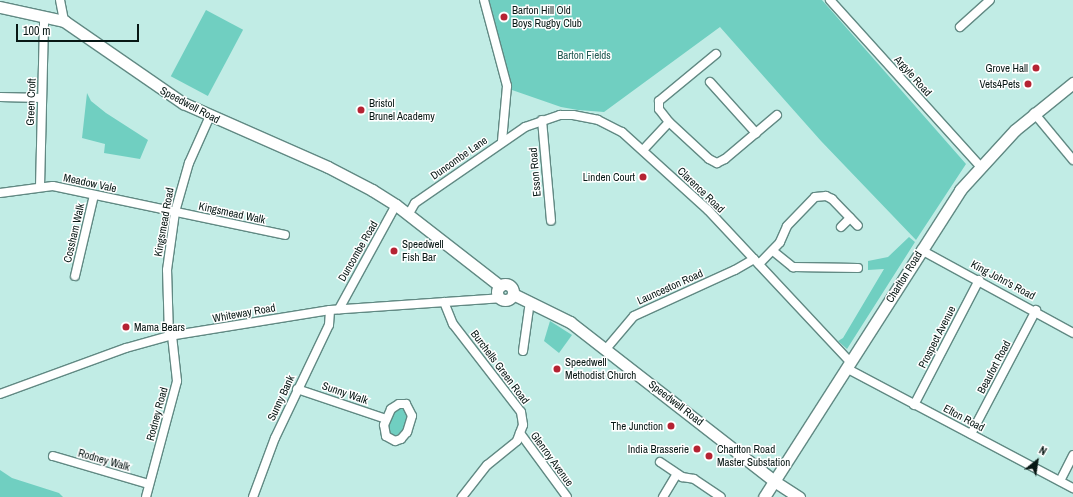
<!DOCTYPE html>
<html>
<head>
<meta charset="utf-8">
<style>
  body { margin:0 }
  #map { position:relative; width:1073px; height:497px; overflow:hidden; background:#c1ece5; font-family:"Archivo Narrow",sans-serif }
  div>[style] { position:absolute }
  [style*='--x'] { left:calc(var(--x)*1px); top:calc(var(--y)*1px); width:calc(var(--w)*1px); rotate:calc(var(--a)*1deg) }
  .green>* { inset:0; background:#70cfc1; transform-origin:0 0 }
  .roads { filter:drop-shadow(1px 0 #618983) drop-shadow(-1px 0 #618983) drop-shadow(0 1px #618983) drop-shadow(0 -1px #618983) }
  .street>* { height:8px; margin:-4px; padding:0 4px; transform-origin:4px; border-radius:4px; background:#fff }
  .secondary>* { height:11px; margin:-5.5px; padding:0 5.5px; transform-origin:5.5px; border-radius:5.5px; background:#fff }
  .secondary>.ring { margin:-5.5px; padding:0; box-sizing:content-box; background:none; border:11px solid #fff; border-radius:50% }
  .dots>* { width:11px; height:11px; translate:-50% -50%; box-sizing:border-box; border:2px solid #fff; border-radius:50% }
  span { translate:-50% -50%; white-space:nowrap; text-align:center; line-height:1.15; -webkit-text-stroke:3px #fff; paint-order:stroke }
  .poi-label { font-size:11px; color:#071714 }
  .left { translate:0 -50%; text-align:left }
  .right { translate:-100% -50%; text-align:right }
  .park-label { font-size:11px; color:#225a53 }
  .street-label { font-size:11px; color:#071714 }
  .north { position:absolute; left:1017px; top:441px; width:40px; height:40px; -webkit-text-stroke:3px #fff; paint-order:stroke; rotate:30deg; font-size:11px; font-weight:700; line-height:16px; text-align:center; color:#071714 }
  .north::after { content:''; display:block; margin:auto; width:14px; height:18px; background:#071714; clip-path:polygon(50% 0,100% 100%,50% 72%,0 100%) }
  .scale { position:absolute; left:16px; top:24px; width:123px; height:18px; box-sizing:border-box; border:2px solid #071714; border-top:0; padding-left:5px; font-size:12px; line-height:14px; white-space:nowrap; color:#071714; -webkit-text-stroke:3px #fff; paint-order:stroke }
</style>
</head>
<body>
<div id="map">
  <div class="green">
    <i style="clip-path:polygon(489px 0,822px 0,966px 164px,916px 240px,821px 141px,720px 27px,604px 112px,578px 110px,561px 107px,512px 90px)"></i>
    <i style="left:206px;top:10px;width:42px;height:75px;rotate:28deg"></i>
    <i style="clip-path:polygon(87px 93px,91px 101px,106px 113px,148px 140px,140px 159px,104px 153px,105px 144px,82px 138px)"></i>
    <i style="clip-path:polygon(909px 237px,915px 242px,847px 349px,838px 341px,843px 338px,884px 269px,868px 270px,868px 261px,888px 257px)"></i>
    <i style="clip-path:polygon(550px 321px,572px 335px,559px 353px,544px 341px)"></i>
    <i style="clip-path:polygon(400px 408px,404px 408px,408px 416px,407px 423px,404px 430px,394px 437px,389px 434px,388px 426px,394px 412px)"></i>
    <i style="clip-path:polygon(0 470px,12px 478px,59px 493px,63px 497px,0 497px)"></i>
  </div>
  <div class="roads">
    <div class="street">
      <i style="--x:60;--y:0;--w:21;--a:79"></i>
      <i style="--x:484;--y:0;--w:89;--a:75"></i>
      <i style="--x:507;--y:86;--w:55;--a:95.2"></i>
      <i style="--x:830;--y:0;--w:224;--a:47.9"></i>
      <i style="--x:960;--y:27;--w:40;--a:-42"></i>
      <i style="--x:710;--y:82;--w:69;--a:48"></i>
      <i style="--x:0;--y:97;--w:42;--a:1.4"></i>
      <i style="--x:1034;--y:113;--w:61;--a:50.3"></i>
      <i style="--x:542;--y:120;--w:101;--a:84.9"></i>
      <i style="--x:669;--y:122;--w:54;--a:42.8"></i>
      <i style="--x:709;--y:159;--w:9;--a:27"></i>
      <i style="--x:717;--y:163;--w:9;--a:-27"></i>
      <i style="--x:725;--y:159;--w:68;--a:-40.2"></i>
      <i style="--x:643;--y:150;--w:38;--a:-47"></i>
      <i style="--x:669;--y:122;--w:16;--a:-128"></i>
      <i style="--x:659;--y:109;--w:8;--a:-90"></i>
      <i style="--x:659;--y:101;--w:74;--a:-39.5"></i>
      <i style="--x:40;--y:187;--w:168;--a:-88.6"></i>
      <i style="--x:0;--y:193;--w:53;--a:-7.5"></i>
      <i style="--x:53;--y:186;--w:237;--a:11.9"></i>
      <i style="--x:411;--y:210;--w:8;--a:-60"></i>
      <i style="--x:415;--y:203;--w:134;--a:-34.6"></i>
      <i style="--x:525;--y:127;--w:37;--a:-19"></i>
      <i style="--x:560;--y:115;--w:13;--a:0"></i>
      <i style="--x:573;--y:115;--w:25;--a:11"></i>
      <i style="--x:598;--y:120;--w:27;--a:27"></i>
      <i style="--x:622;--y:132;--w:116;--a:42.2"></i>
      <i style="--x:708;--y:210;--w:208;--a:46.9"></i>
      <i style="--x:841;--y:227;--w:13;--a:-45"></i>
      <i style="--x:921;--y:250;--w:173;--a:28.6"></i>
      <i style="--x:773;--y:251;--w:26;--a:39"></i>
      <i style="--x:793;--y:267;--w:65;--a:0.9"></i>
      <i style="--x:759;--y:264;--w:30;--a:-46"></i>
      <i style="--x:780;--y:242;--w:17;--a:-66"></i>
      <i style="--x:787;--y:226;--w:40;--a:-46"></i>
      <i style="--x:815;--y:197;--w:11;--a:-5"></i>
      <i style="--x:826;--y:196;--w:7;--a:27"></i>
      <i style="--x:832;--y:199;--w:37;--a:46"></i>
      <i style="--x:75;--y:276;--w:83;--a:-76.8"></i>
      <i style="--x:444;--y:302;--w:24;--a:68"></i>
      <i style="--x:453;--y:324;--w:111;--a:52.3"></i>
      <i style="--x:521;--y:412;--w:13;--a:81"></i>
      <i style="--x:523;--y:425;--w:17;--a:111"></i>
      <i style="--x:517;--y:441;--w:38;--a:141"></i>
      <i style="--x:487;--y:465;--w:41;--a:128"></i>
      <i style="--x:339;--y:309;--w:119;--a:-61.3"></i>
      <i style="--x:169;--y:336;--w:66;--a:-91.7"></i>
      <i style="--x:167;--y:270;--w:59;--a:-82.1"></i>
      <i style="--x:175;--y:212;--w:51;--a:-74.1"></i>
      <i style="--x:189;--y:163;--w:51;--a:-65.9"></i>
      <i style="--x:606;--y:349;--w:43;--a:-49.7"></i>
      <i style="--x:634;--y:316;--w:111;--a:-24.5"></i>
      <i style="--x:735;--y:270;--w:22;--a:-30"></i>
      <i style="--x:523;--y:351;--w:50;--a:-82"></i>
      <i style="--x:846;--y:368;--w:257;--a:27.9"></i>
      <i style="--x:297;--y:389;--w:94;--a:18.6"></i>
      <i style="--x:0;--y:394;--w:134;--a:-20.1"></i>
      <i style="--x:126;--y:348;--w:45;--a:-15.6"></i>
      <i style="--x:169;--y:336;--w:163;--a:-9.2"></i>
      <i style="--x:330;--y:310;--w:170;--a:-4"></i>
      <i style="--x:399;--y:404;--w:7;--a:0"></i>
      <i style="--x:406;--y:404;--w:13;--a:63"></i>
      <i style="--x:412;--y:416;--w:17;--a:107"></i>
      <i style="--x:407;--y:432;--w:9;--a:131"></i>
      <i style="--x:401;--y:439;--w:6;--a:162"></i>
      <i style="--x:395;--y:441;--w:10;--a:-151"></i>
      <i style="--x:386;--y:436;--w:11;--a:-100"></i>
      <i style="--x:384;--y:425;--w:17;--a:-66"></i>
      <i style="--x:391;--y:409;--w:9;--a:-32"></i>
      <i style="--x:914;--y:405;--w:141;--a:-62.5"></i>
      <i style="--x:520;--y:433;--w:79;--a:53.7"></i>
      <i style="--x:971;--y:434;--w:140;--a:-62.3"></i>
      <i style="--x:53;--y:456;--w:100;--a:16.3"></i>
      <i style="--x:660;--y:462;--w:27;--a:34"></i>
      <i style="--x:682;--y:477;--w:12;--a:9"></i>
      <i style="--x:694;--y:479;--w:32;--a:34"></i>
      <i style="--x:1060;--y:481;--w:29;--a:-63"></i>
      <i style="--x:146;--y:497;--w:120;--a:-75"></i>
      <i style="--x:177;--y:381;--w:45;--a:-96.3"></i>
      <i style="--x:253;--y:497;--w:63;--a:-69.6"></i>
      <i style="--x:275;--y:438;--w:125;--a:-64.5"></i>
      <i style="--x:329;--y:325;--w:15;--a:-86"></i>
      <i style="--x:663;--y:497;--w:27;--a:-59"></i>
    </div>
    <div class="secondary">
      <i style="--x:0;--y:7;--w:66;--a:12.3"></i>
      <i style="--x:64;--y:21;--w:145;--a:34.6"></i>
      <i style="--x:183;--y:103;--w:158;--a:23.8"></i>
      <i style="--x:328;--y:167;--w:50;--a:27.6"></i>
      <i style="--x:372;--y:190;--w:28;--a:32"></i>
      <i style="--x:396;--y:205;--w:132;--a:37.9"></i>
      <i class="ring" style="left:497px;top:284px;width:5px;height:5px"></i>
      <i style="--x:513;--y:294;--w:64;--a:26.2"></i>
      <i style="--x:570;--y:322;--w:259;--a:37.9"></i>
      <i style="--x:774;--y:481;--w:30;--a:33"></i>
      <i style="--x:764;--y:497;--w:364;--a:-57.4"></i>
      <i style="--x:960;--y:190;--w:81;--a:-47.5"></i>
      <i style="--x:1015;--y:130;--w:75;--a:-39"></i>
    </div>
  </div>
  <div class="dots">
    <i style="left:504px;top:17px;background:#b52333"></i>
    <i style="left:1036px;top:68px;background:#b52333"></i>
    <i style="left:1028px;top:84px;background:#b52333"></i>
    <i style="left:361px;top:110px;background:#b52333"></i>
    <i style="left:643px;top:177px;background:#b52333"></i>
    <i style="left:394px;top:251px;background:#b52333"></i>
    <i style="left:126px;top:327px;background:#b52333"></i>
    <i style="left:557px;top:369px;background:#b52333"></i>
    <i style="left:671px;top:426px;background:#b52333"></i>
    <i style="left:697px;top:449px;background:#b52333"></i>
    <i style="left:709px;top:456px;background:#b52333"></i>
  </div>
  <div class="poi-label">
    <span class="left" style="left:512px;top:17px">Barton Hill Old<br>Boys Rugby Club</span>
    <span class="right" style="left:1028px;top:68px">Grove Hall</span>
    <span class="right" style="left:1020px;top:84px">Vets4Pets</span>
    <span class="left" style="left:369px;top:110px">Bristol<br>Brunel Academy</span>
    <span class="right" style="left:635px;top:177px">Linden Court</span>
    <span class="left" style="left:402px;top:251px">Speedwell<br>Fish Bar</span>
    <span class="left" style="left:134px;top:327px">Mama Bears</span>
    <span class="left" style="left:565px;top:369px">Speedwell<br>Methodist Church</span>
    <span class="right" style="left:663px;top:426px">The Junction</span>
    <span class="right" style="left:689px;top:449px">India Brasserie</span>
    <span class="left" style="left:717px;top:456px">Charlton Road<br>Master Substation</span>
  </div>
  <div class="park-label">
    <span style="left:584px;top:55px">Barton Fields</span>
  </div>
  <div class="street-label">
    <span style="left:913px;top:76px;rotate:48deg">Argyle Road</span>
    <span style="left:31px;top:102px;rotate:-88deg">Green Croft</span>
    <span style="left:190px;top:105px;rotate:28deg">Speedwell Road</span>
    <span style="left:459px;top:158px;rotate:-35deg">Duncombe Lane</span>
    <span style="left:535px;top:172px;rotate:-95deg">Esson Road</span>
    <span style="left:90px;top:183px;rotate:12deg">Meadow Vale</span>
    <span style="left:701px;top:190px;rotate:44deg">Clarence Road</span>
    <span style="left:232px;top:213px;rotate:12deg">Kingsmead Walk</span>
    <span style="left:164px;top:222px;rotate:-80deg">Kingsmead Road</span>
    <span style="left:74px;top:233px;rotate:-77deg">Cossham Walk</span>
    <span style="left:358px;top:251px;rotate:-60deg">Duncombe Road</span>
    <span style="left:904px;top:277px;rotate:-58deg">Charlton Road</span>
    <span style="left:1003px;top:280px;rotate:28deg">King John's Road</span>
    <span style="left:670px;top:287px;rotate:-24deg">Launceston Road</span>
    <span style="left:244px;top:313px;rotate:-10deg">Whiteway Road</span>
    <span style="left:937px;top:337px;rotate:-63deg">Prospect Avenue</span>
    <span style="left:500px;top:367px;rotate:53deg">Burchells Green Road</span>
    <span style="left:994px;top:367px;rotate:-62deg">Beaufort Road</span>
    <span style="left:345px;top:393px;rotate:19deg">Sunny Walk</span>
    <span style="left:281px;top:398px;rotate:-65deg">Sunny Bank</span>
    <span style="left:676px;top:403px;rotate:38deg">Speedwell Road</span>
    <span style="left:157px;top:414px;rotate:-75deg">Rodney Road</span>
    <span style="left:964px;top:418px;rotate:28deg">Elton Road</span>
    <span style="left:552px;top:459px;rotate:54deg">Glenroy Avenue</span>
    <span style="left:104px;top:460px;rotate:16deg">Rodney Walk</span>
  </div>
  <div class="north">N</div>
  <div class="scale">100 m</div>
</div>
</body>
</html>
